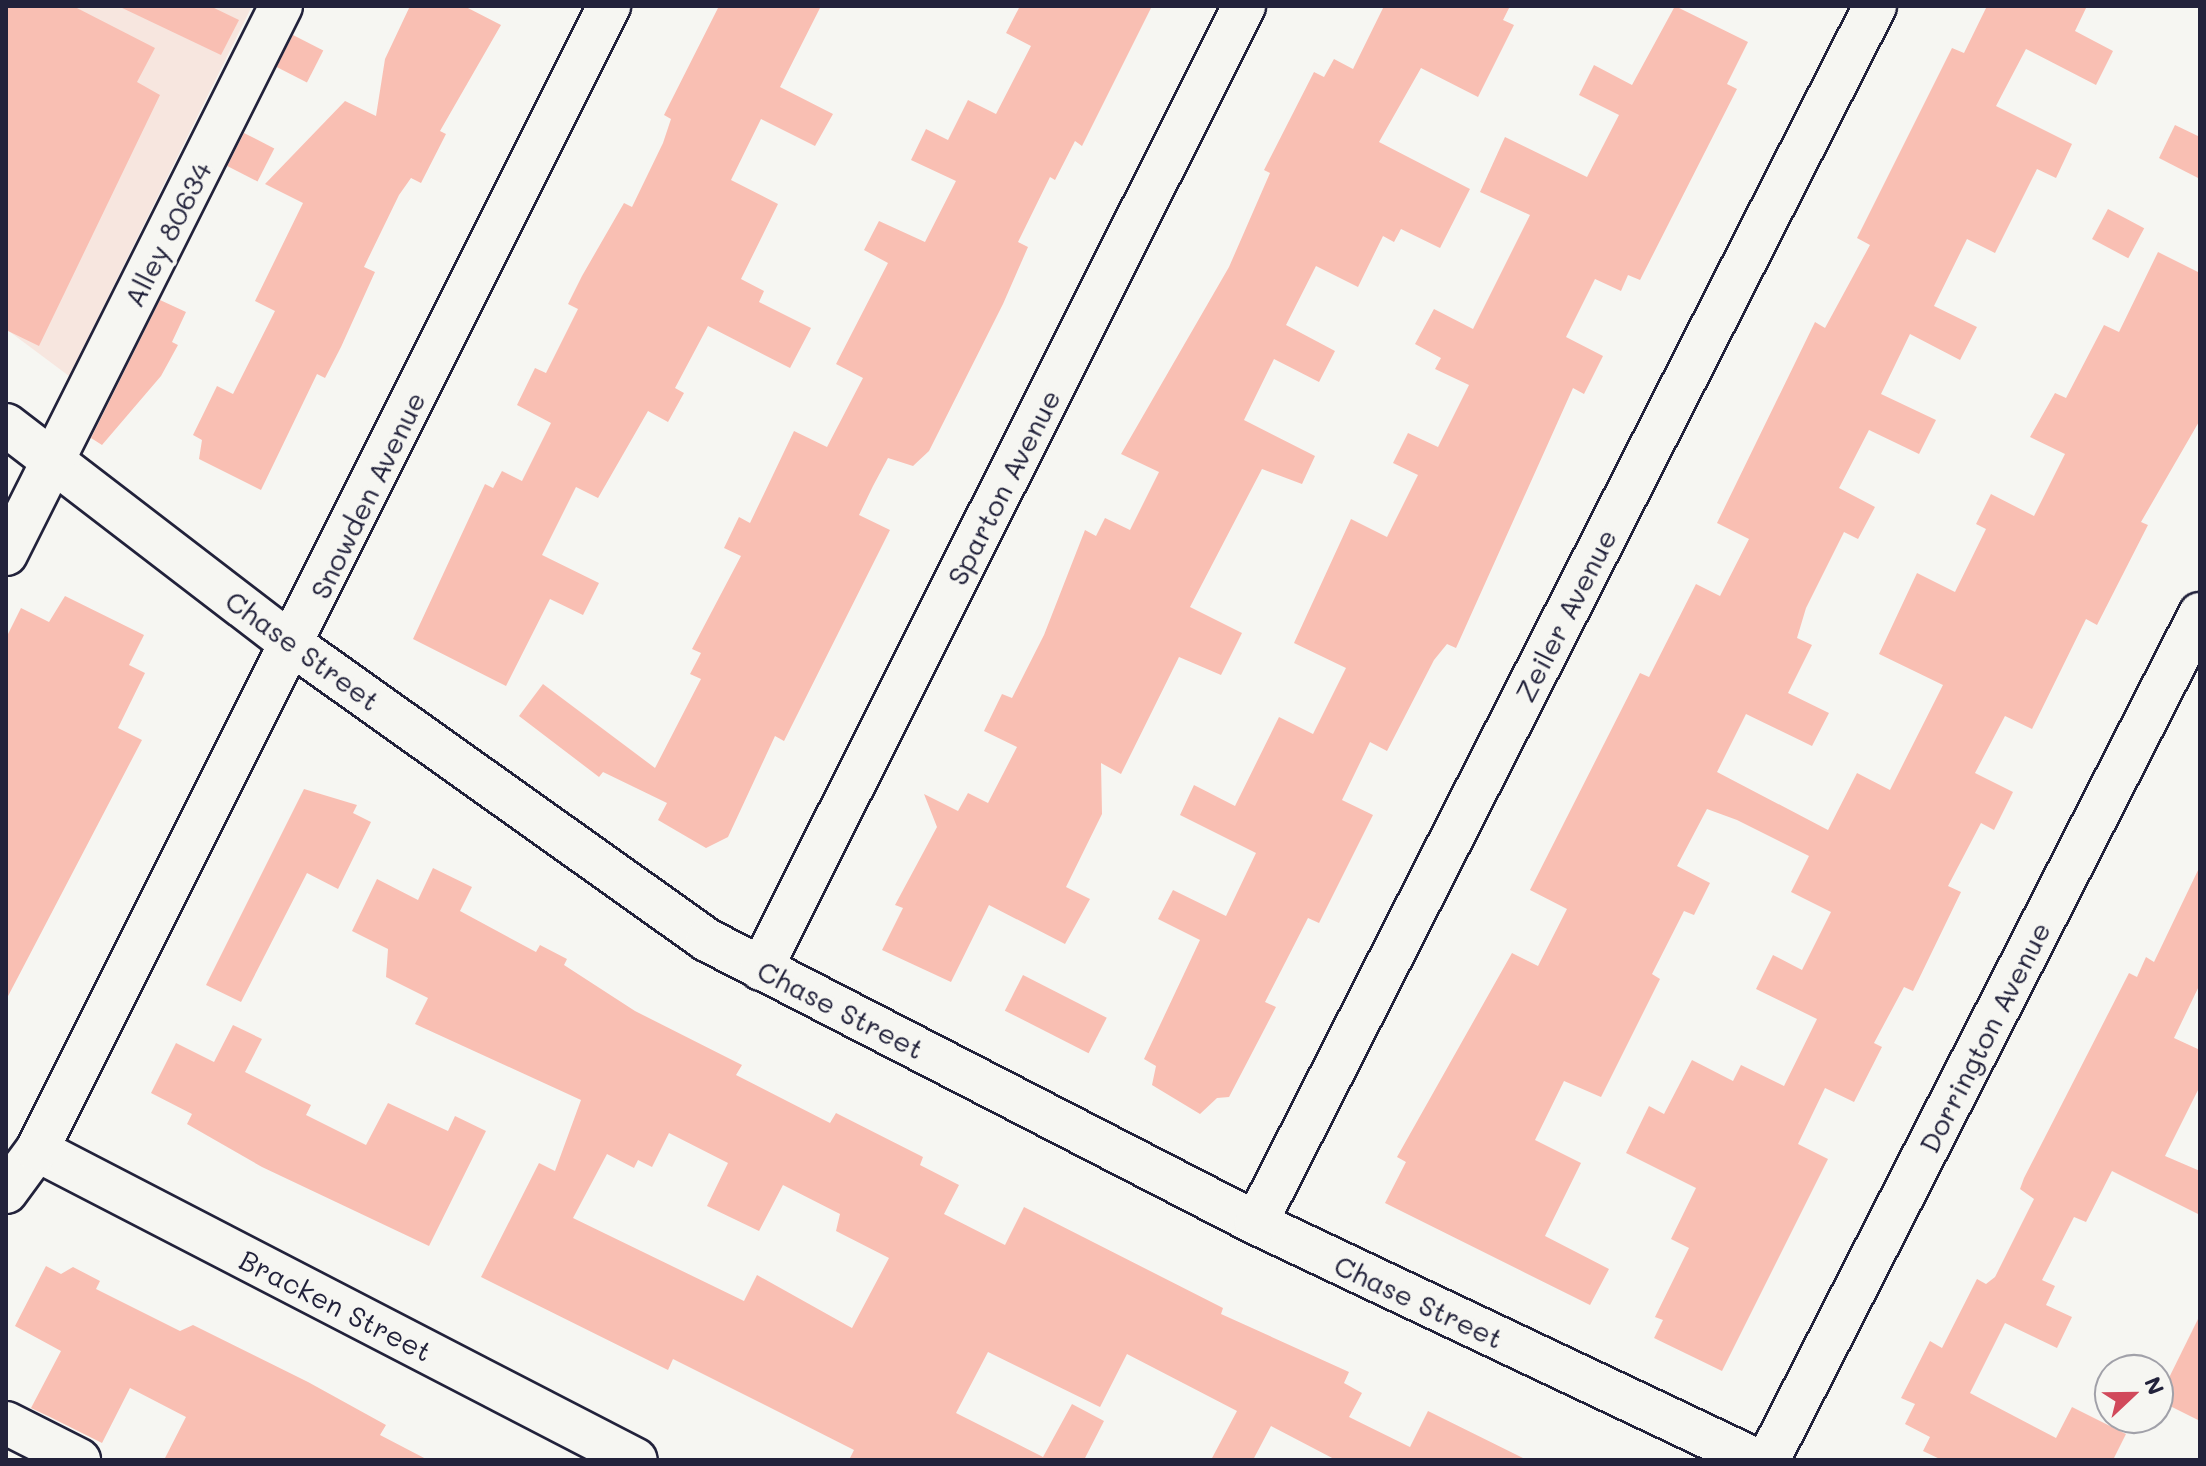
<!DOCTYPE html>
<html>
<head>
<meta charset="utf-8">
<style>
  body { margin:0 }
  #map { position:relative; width:2206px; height:1466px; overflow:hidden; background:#f6f6f2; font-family:Mali,sans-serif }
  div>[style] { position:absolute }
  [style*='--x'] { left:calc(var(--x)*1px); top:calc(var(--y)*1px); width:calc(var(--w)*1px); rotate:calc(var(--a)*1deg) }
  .built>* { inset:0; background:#f7e6df }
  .building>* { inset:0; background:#f9bfb3; transform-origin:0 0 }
  .roads { filter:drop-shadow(2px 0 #22223b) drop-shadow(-2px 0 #22223b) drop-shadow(0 2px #22223b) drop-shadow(0 -2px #22223b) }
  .minor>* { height:42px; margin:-21px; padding:0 21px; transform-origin:21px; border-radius:21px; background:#f6f6f2 }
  span { translate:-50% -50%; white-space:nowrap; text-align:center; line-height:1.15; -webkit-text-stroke:8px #f6f6f2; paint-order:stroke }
  .street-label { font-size:28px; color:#22223b }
  .frame { position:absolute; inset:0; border:8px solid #22223b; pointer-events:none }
  .north { position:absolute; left:2094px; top:1354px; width:80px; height:80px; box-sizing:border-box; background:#f6f6f2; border:2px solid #a1a1a9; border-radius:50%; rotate:68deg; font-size:22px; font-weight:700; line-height:32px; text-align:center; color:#22223b }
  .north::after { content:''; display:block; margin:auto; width:28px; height:36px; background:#d1495b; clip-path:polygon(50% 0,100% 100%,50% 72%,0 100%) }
</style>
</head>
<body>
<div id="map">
  <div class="built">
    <i style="clip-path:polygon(6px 6px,252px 6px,69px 376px,6px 329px)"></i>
  </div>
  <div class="building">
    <i style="clip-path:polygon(6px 6px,73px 6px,155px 48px,137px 82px,160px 95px,39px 346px,6px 330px)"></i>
    <i style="clip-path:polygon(118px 6px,210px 6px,239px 20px,221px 55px)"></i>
    <i style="clip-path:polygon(410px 6px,464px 6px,501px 25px,440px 131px,446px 134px,421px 183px,411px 178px,399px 195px,364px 267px,375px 272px,341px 347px,325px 378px,317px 374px,261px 490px,199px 459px,202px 440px,193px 435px,217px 386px,233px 394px,275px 311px,255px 301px,303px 203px,265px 184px,345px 101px,376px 116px,385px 59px)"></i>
    <i style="clip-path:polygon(719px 6px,821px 6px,780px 87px,833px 114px,815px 146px,761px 119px,731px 180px,778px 204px,741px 279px,764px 291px,759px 302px,811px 328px,790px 368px,708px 326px,675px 388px,684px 393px,668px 422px,648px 411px,598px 498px,576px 487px,542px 555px,599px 583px,583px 615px,550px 599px,506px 686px,413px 639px,485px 484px,493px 488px,502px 471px,522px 481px,551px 423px,517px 405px,535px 368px,546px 373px,578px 309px,568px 304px,582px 276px,624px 203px,632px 207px,663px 143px,671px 119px,664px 115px)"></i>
    <i style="clip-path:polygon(1020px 6px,1152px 6px,1082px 146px,1075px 141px,1055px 180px,1050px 177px,1018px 242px,1028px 247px,1003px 304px,929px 451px,913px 466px,888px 458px,873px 486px,859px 515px,890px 530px,784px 741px,775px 736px,728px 837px,706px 848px,658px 820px,667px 803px,603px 772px,599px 777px,519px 716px,543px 684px,655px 768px,701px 679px,690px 674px,701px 653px,692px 649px,741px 556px,724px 548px,739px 517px,750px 523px,794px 431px,827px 447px,863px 378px,836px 364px,888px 263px,864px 250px,879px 221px,925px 242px,956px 181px,911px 160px,926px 129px,948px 140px,968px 100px,996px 114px,1031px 46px,1006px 33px)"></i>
    <i style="clip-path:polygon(1384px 6px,1510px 6px,1503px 20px,1514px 25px,1478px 97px,1421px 68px,1379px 142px,1470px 189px,1440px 248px,1401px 229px,1394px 242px,1383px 236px,1358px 287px,1316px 266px,1286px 325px,1335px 351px,1319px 382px,1274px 359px,1244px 420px,1315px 456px,1302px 484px,1262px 469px,1190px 607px,1242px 633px,1221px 675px,1179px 657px,1121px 774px,1101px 763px,1102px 814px,1066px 887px,1090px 899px,1065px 944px,989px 905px,951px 982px,882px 950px,903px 908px,895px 905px,937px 827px,924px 794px,958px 811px,968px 793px,988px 803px,1017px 747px,984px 731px,1002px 694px,1012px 698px,1044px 635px,1085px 530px,1096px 536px,1105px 518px,1130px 530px,1159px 472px,1121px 454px,1229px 267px,1270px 173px,1264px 170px,1314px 72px,1324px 77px,1334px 59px,1353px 69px)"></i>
    <i style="clip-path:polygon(1675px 6px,1748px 42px,1727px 84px,1737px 89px,1640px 280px,1628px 275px,1621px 291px,1595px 279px,1566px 337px,1603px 356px,1584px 394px,1573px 388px,1456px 648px,1447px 644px,1434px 660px,1387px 751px,1370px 742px,1342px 800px,1373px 815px,1319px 923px,1308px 918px,1285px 963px,1265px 1002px,1276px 1007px,1229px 1097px,1217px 1098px,1200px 1114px,1152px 1085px,1156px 1066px,1144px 1059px,1200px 940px,1158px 919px,1173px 890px,1226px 916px,1256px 853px,1180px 815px,1194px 785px,1235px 806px,1279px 717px,1313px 734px,1346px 668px,1294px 643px,1351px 519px,1387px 537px,1418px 475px,1393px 463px,1408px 433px,1438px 447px,1469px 385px,1435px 369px,1441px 358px,1415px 344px,1434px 309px,1473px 329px,1530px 215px,1480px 192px,1505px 137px,1587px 177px,1619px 115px,1579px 95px,1594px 65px,1632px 85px)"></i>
    <i style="clip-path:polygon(1987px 6px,2087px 6px,2075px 31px,2113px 51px,2096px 85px,2026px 49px,1996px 106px,2072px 144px,2056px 178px,2037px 169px,1995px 253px,1967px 239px,1934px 306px,1977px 327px,1960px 360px,1910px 334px,1881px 394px,1936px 420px,1919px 454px,1869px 430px,1839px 488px,1875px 507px,1858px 539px,1844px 532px,1806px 608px,1797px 638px,1812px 645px,1788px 693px,1829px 713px,1812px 746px,1746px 714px,1717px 772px,1828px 830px,1857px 773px,1890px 790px,1943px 685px,1879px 654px,1917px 573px,1955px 592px,1986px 529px,1976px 524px,1991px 494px,2034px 516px,2065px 454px,2030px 437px,2055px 393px,2066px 398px,2104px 325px,2119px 332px,2158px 252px,2200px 273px,2200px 420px,2141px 522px,2148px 525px,2097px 625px,2086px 619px,2032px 729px,2005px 716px,1975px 773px,2013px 792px,1994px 830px,1981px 823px,1948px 886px,1961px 892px,1913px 991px,1904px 987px,1874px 1043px,1882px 1047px,1854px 1102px,1825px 1088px,1798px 1144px,1828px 1159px,1722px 1371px,1654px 1338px,1663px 1320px,1655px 1317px,1689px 1248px,1671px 1239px,1696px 1188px,1626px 1153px,1649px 1106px,1664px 1114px,1692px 1060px,1733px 1081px,1741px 1065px,1784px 1086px,1817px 1019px,1756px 989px,1773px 955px,1802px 970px,1831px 912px,1791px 892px,1809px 856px,1737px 820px,1707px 809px,1677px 866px,1710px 883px,1694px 915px,1684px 911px,1652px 974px,1660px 979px,1601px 1097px,1564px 1081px,1535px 1140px,1581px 1163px,1545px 1236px,1609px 1269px,1590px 1305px,1385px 1203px,1406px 1162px,1397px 1157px,1512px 953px,1538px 966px,1567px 909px,1530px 890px,1640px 673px,1649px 677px,1696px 584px,1720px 596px,1749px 539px,1717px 523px,1815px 322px,1825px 328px,1870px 245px,1857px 238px,1952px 48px,1964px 53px)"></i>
    <i style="left:293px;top:35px;width:34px;height:36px;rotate:27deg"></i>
    <i style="clip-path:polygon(2175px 125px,2200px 137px,2200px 179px,2159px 158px)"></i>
    <i style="left:244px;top:133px;width:34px;height:37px;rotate:27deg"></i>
    <i style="left:2108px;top:209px;width:41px;height:34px;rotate:28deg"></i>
    <i style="clip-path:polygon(160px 300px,186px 312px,172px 342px,178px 345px,161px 376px,102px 445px,91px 438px)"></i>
    <i style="clip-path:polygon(65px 596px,144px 635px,129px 665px,145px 673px,118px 728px,142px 740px,6px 1000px,6px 638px,21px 608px,49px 622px)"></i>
    <i style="clip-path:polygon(304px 789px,357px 805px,353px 813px,371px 822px,338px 889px,307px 873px,241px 1002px,206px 985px)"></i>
    <i style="clip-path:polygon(2200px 866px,2200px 984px,2174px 1038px,2200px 1050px,2200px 1086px,2165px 1156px,2200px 1171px,2200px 1215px,2112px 1171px,2086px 1222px,2074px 1217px,2042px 1280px,2055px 1286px,2046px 1305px,2072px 1317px,2057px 1348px,2005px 1323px,1970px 1393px,2056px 1438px,2072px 1407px,2126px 1434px,2113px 1460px,1942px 1460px,1923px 1451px,1930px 1437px,1905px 1424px,1915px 1404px,1901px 1398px,1930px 1341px,1942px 1348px,1977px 1279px,1986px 1284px,1995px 1277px,2034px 1199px,2020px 1189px,2024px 1178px,2129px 973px,2137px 977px,2146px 957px,2154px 962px)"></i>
    <i style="clip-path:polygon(evenodd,433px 868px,472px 887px,460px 911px,536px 952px,540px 945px,567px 959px,564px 965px,635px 1011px,742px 1065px,736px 1075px,830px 1123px,836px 1113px,923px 1157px,920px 1165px,959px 1185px,944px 1214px,1005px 1245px,1024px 1207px,1223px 1308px,1221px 1314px,1349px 1372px,1344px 1383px,1362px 1393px,1349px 1417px,1410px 1447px,1428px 1411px,1527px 1460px,1336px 1460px,1271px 1426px,1253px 1460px,1211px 1460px,1237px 1411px,1127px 1354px,1100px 1407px,988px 1352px,956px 1413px,1043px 1457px,1072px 1404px,1104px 1421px,1084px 1460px,849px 1460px,854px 1450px,767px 1406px,673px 1359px,668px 1370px,481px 1277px,539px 1163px,555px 1171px,581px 1100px,415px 1024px,428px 998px,386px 977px,388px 949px,352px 931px,377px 879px,418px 900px,433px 868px,669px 1133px,728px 1163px,707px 1206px,759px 1231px,783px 1185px,840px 1214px,836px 1231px,889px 1258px,852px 1328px,757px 1275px,744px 1301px,573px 1218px,607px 1154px,634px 1168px,638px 1160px,652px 1167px,669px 1133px)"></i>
    <i style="left:1023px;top:975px;width:94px;height:40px;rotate:27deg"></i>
    <i style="clip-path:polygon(233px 1025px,262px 1039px,245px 1072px,311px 1105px,306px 1115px,366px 1145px,388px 1103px,448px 1131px,455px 1116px,486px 1131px,429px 1246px,262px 1167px,187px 1124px,192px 1114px,151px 1093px,176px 1043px,214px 1062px)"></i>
    <i style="clip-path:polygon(46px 1266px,61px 1274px,73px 1267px,100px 1281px,96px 1289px,180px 1331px,193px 1325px,308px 1382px,386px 1425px,380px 1435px,428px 1460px,164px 1460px,186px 1417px,130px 1388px,102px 1443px,50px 1417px,31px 1408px,61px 1351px,15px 1326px)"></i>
    <i style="clip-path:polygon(2200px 1315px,2200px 1421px,2158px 1400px)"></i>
  </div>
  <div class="roads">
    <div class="minor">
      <i style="--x:6;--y:425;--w:362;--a:37.5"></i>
      <i style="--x:293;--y:645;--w:508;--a:35.47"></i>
      <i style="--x:707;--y:940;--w:618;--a:27.27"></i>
      <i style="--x:1256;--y:1223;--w:553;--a:25.36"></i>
      <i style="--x:6;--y:554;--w:613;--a:-63.35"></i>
      <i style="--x:761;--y:969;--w:1077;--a:-63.36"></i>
      <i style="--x:37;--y:1150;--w:674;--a:27.36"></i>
      <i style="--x:6;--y:1192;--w:52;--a:-53.6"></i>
      <i style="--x:37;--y:1150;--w:1279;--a:-63.43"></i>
      <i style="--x:1256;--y:1223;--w:1365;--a:-63.04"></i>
      <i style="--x:6;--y:1423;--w:82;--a:26.9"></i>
      <i style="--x:1768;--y:1460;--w:950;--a:-62.95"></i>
    </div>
  </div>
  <div class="street-label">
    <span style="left:167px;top:234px;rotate:-63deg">Alley 80634</span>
    <span style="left:1003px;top:487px;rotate:-63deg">Sparton Avenue</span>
    <span style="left:367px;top:495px;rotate:-64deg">Snowden Avenue</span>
    <span style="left:1565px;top:615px;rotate:-63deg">Zeiler Avenue</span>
    <span style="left:303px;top:650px;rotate:36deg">Chase Street</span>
    <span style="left:841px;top:1009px;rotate:27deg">Chase Street</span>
    <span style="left:1984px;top:1037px;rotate:-63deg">Dorrington Avenue</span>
    <span style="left:1419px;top:1301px;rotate:25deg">Chase Street</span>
    <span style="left:336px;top:1305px;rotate:27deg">Bracken Street</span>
  </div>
  <div class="frame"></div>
  <div class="north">N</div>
</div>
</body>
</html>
